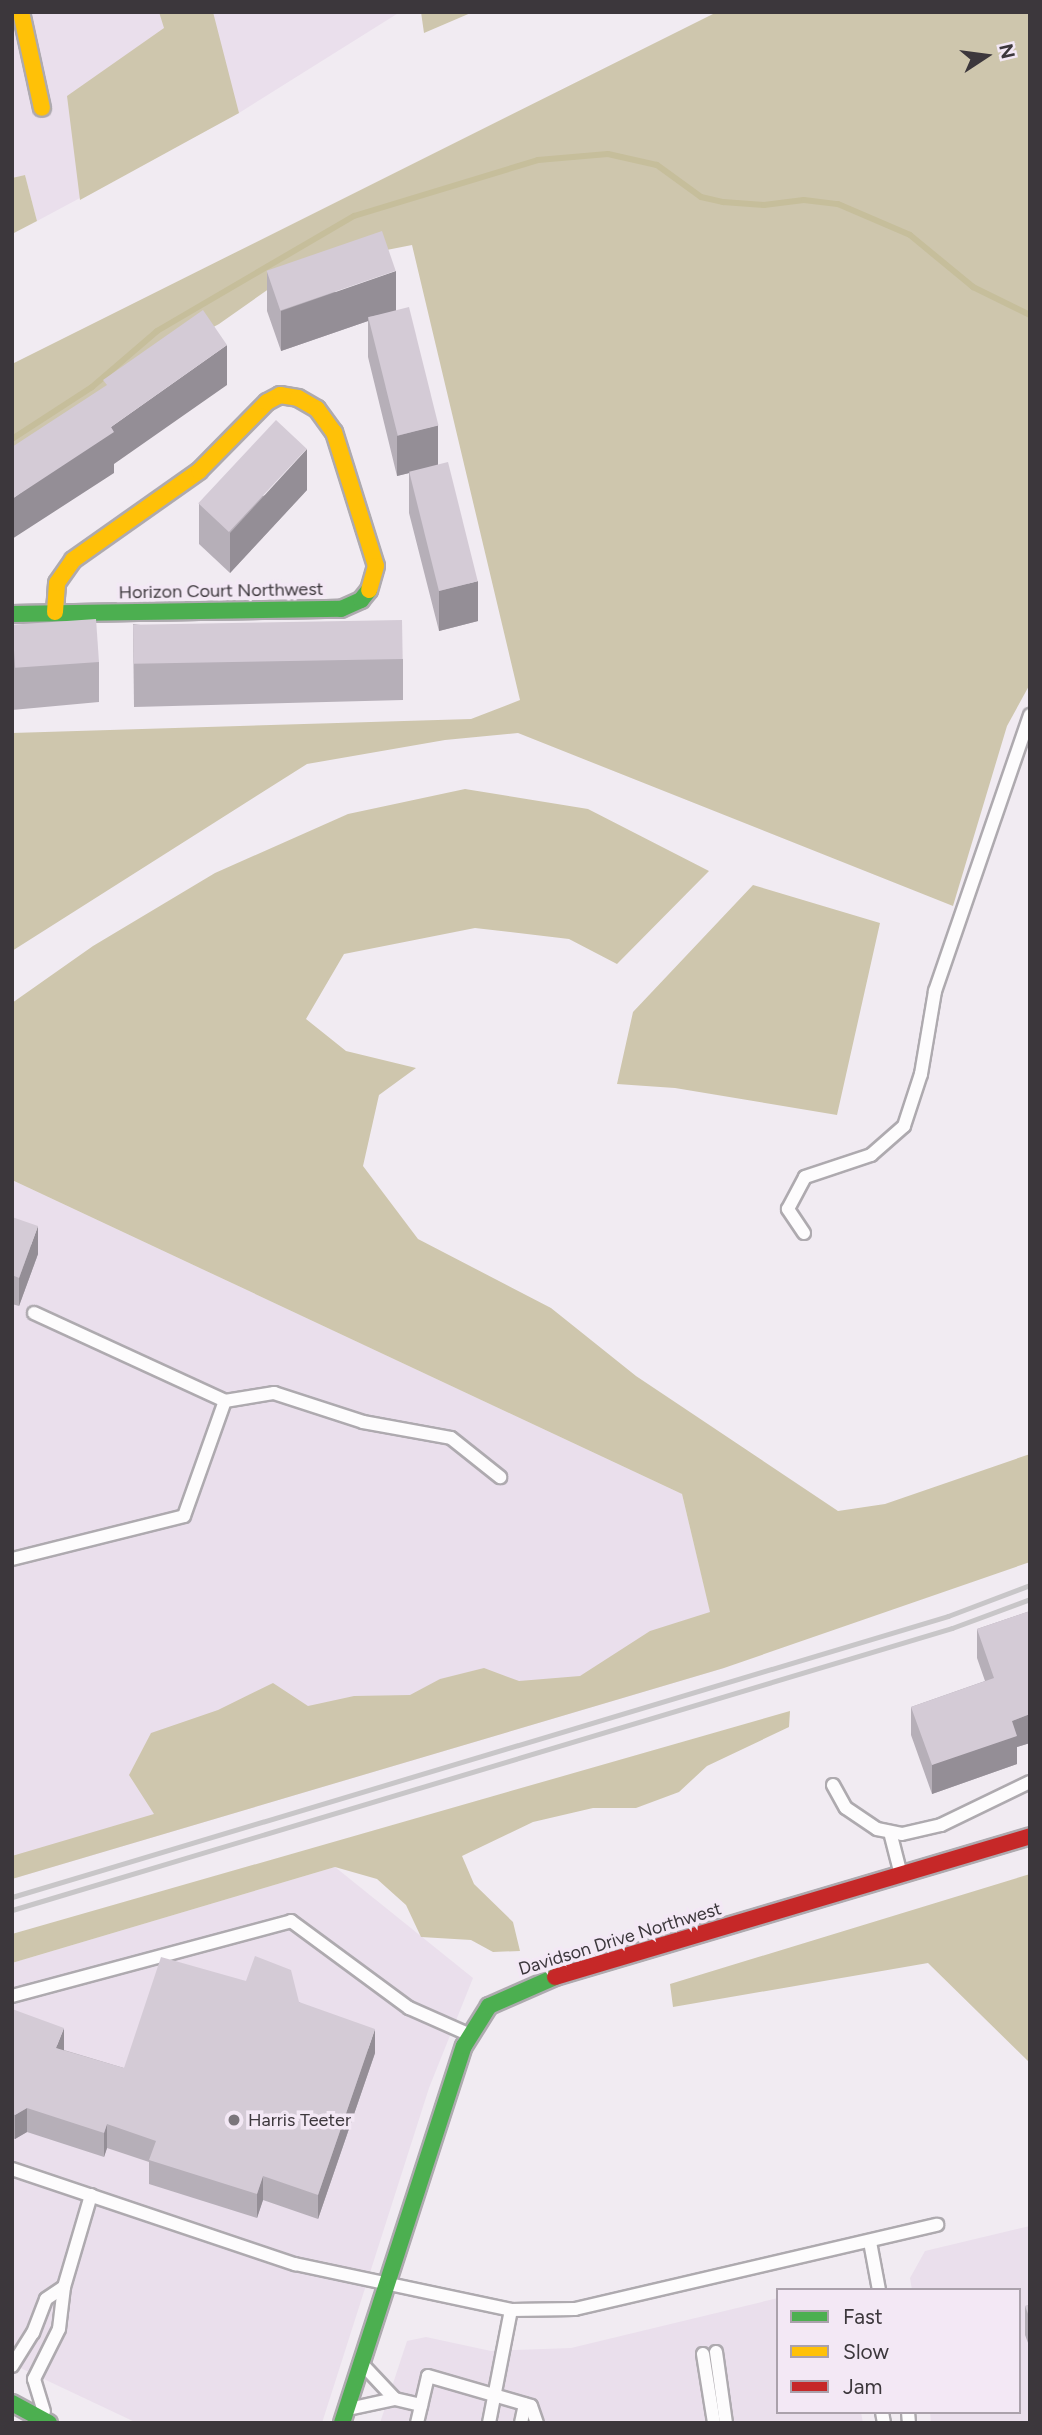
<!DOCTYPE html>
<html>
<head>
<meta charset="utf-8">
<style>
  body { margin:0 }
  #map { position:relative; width:1042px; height:2435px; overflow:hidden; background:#f1ebf2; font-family:Figtree,sans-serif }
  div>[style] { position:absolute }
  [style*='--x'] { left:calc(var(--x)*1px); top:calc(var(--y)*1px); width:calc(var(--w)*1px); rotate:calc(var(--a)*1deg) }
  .built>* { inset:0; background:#eadfec }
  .forest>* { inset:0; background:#cec6ad }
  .stream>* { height:6px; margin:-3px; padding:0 3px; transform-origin:3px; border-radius:3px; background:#c6be9b }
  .roads { filter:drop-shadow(2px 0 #aeaaaf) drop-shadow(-2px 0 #aeaaaf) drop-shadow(0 2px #aeaaaf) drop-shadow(0 -2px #aeaaaf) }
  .lane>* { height:12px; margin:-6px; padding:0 6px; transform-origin:6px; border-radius:6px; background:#fdfcfd }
  .fast>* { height:16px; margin:-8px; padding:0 8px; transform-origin:8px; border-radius:8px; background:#4caf50 }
  .slow>* { height:16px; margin:-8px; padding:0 8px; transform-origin:8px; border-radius:8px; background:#ffc107 }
  .jam>* { height:16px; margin:-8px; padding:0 8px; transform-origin:8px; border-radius:8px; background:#c62828 }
  .rail>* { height:5px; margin:-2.5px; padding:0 2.5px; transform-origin:2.5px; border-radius:2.5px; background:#c8c6c8 }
  .wall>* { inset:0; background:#b6afb8 }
  .shaded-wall>* { inset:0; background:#948e96 }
  .building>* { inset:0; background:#d4cbd6; transform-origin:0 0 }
  .dots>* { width:19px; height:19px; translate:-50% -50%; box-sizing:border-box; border:4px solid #f3e8f5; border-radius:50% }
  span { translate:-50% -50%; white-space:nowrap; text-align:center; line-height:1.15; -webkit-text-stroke:7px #f3e8f5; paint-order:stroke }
  .street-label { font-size:18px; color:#3c373c }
  .poi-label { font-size:18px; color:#3c373c }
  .left { translate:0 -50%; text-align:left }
  .frame { position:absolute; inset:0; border:14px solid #3c373c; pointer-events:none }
  .legend { position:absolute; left:776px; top:2288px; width:245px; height:126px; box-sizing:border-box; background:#f3e8f5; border:2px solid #aaa1ab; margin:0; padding:9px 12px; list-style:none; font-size:21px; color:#3c373c }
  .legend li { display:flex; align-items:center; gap:14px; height:35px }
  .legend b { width:35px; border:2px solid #aaa1ab }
  .north { position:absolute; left:951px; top:21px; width:70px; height:70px; -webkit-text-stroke:5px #f3e8f5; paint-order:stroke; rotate:77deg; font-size:19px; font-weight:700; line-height:28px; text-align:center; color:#3c373c }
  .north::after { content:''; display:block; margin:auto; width:24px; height:32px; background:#3c373c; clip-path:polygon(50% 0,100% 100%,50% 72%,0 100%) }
</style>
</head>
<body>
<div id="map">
  <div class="built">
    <i style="clip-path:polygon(12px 12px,400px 12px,239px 113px,37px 221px,25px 175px,12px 178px)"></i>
    <i style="clip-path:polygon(12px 1180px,682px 1494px,724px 1668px,12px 1879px)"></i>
    <i style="clip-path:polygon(335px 1867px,473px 1978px,429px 2088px,322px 2423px,137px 2423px,12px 2364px,12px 1963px)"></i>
    <i style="clip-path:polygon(1030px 2226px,1030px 2423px,931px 2423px,930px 2412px,1019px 2412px,1019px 2290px,912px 2290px,910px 2278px,925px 2251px)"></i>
    <i style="clip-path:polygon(778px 2298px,778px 2412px,861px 2412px,863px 2423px,380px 2423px,407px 2341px,426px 2337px,491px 2351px,571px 2348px)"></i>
  </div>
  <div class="forest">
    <i style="clip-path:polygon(159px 12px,213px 12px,239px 113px,80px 200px,67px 96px,164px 28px)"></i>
    <i style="clip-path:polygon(421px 12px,473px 12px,424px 33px)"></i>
    <i style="clip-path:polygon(717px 12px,1030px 12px,1030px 684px,1007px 726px,953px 906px,518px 733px,445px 740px,307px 764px,12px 951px,12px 733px,471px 719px,520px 700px,412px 245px,346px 258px,273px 286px,219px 324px,140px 367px,12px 460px,12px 364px)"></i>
    <i style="clip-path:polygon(25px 175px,37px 221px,12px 234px,12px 178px)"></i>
    <i style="clip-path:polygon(465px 789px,588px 809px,709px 871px,617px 964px,569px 939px,475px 928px,344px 954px,306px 1019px,346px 1051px,416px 1068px,379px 1095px,363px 1166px,418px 1239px,551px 1308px,636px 1376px,838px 1511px,885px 1504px,1030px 1454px,1030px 1562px,724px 1668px,12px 1879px,12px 1856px,154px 1814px,129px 1775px,151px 1733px,218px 1710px,273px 1683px,308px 1706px,354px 1696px,410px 1695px,440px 1679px,484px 1668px,519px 1681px,580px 1676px,650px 1631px,710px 1612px,682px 1494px,12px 1180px,12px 1003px,93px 946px,215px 873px,348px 814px)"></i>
    <i style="clip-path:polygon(753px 885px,880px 923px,837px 1115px,675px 1088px,617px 1084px,633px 1012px)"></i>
    <i style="clip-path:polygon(790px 1711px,789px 1727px,707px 1766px,679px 1792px,636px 1808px,593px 1808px,533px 1822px,462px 1856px,474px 1884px,513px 1922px,520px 1951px,493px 1952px,471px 1940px,421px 1937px,406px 1905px,377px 1879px,335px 1867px,12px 1963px,12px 1934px)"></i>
    <i style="clip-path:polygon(1030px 1874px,1030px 2063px,928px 1963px,673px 2007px,670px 1984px)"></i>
  </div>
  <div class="stream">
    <i style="--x:12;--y:439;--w:95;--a:-33"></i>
    <i style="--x:92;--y:387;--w:86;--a:-40.7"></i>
    <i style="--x:157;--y:331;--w:228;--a:-30.3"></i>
    <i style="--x:354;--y:216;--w:192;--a:-16.9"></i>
    <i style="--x:538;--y:160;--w:70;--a:-4.9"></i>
    <i style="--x:608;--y:154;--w:50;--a:12.7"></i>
    <i style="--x:657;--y:165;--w:54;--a:36"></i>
    <i style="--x:701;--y:197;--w:23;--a:13"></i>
    <i style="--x:723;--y:202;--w:41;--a:4.2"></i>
    <i style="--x:764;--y:205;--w:40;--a:-7.1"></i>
    <i style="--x:804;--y:200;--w:34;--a:7"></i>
    <i style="--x:838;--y:204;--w:78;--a:23.3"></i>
    <i style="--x:910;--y:235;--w:82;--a:39.5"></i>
    <i style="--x:973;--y:287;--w:64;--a:26.2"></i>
  </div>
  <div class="roads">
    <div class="lane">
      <i style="--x:804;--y:1233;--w:29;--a:-124"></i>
      <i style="--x:788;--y:1209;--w:36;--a:-62"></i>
      <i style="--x:805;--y:1177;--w:70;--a:-18.4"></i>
      <i style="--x:871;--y:1155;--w:44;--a:-41.3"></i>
      <i style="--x:904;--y:1126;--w:55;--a:-71.9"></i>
      <i style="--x:921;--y:1074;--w:84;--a:-80.4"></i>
      <i style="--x:935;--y:991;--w:292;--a:-71"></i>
      <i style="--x:34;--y:1313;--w:210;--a:24.7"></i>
      <i style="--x:12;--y:1559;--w:177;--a:-14"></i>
      <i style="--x:184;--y:1516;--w:122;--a:-70.4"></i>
      <i style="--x:225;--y:1401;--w:50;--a:-9.3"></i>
      <i style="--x:274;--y:1393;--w:94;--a:18"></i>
      <i style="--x:363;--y:1422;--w:89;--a:10.3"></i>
      <i style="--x:451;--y:1438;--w:63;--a:38.5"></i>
      <i style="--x:833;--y:1785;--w:26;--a:61"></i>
      <i style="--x:846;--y:1808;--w:37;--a:34"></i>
      <i style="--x:877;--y:1829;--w:25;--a:11"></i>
      <i style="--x:902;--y:1834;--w:40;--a:-13"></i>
      <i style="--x:941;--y:1825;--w:99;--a:-25.8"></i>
      <i style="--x:890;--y:1832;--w:40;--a:75.6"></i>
      <i style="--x:12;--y:1996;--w:289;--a:-15"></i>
      <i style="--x:291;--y:1921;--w:147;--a:36.4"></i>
      <i style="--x:409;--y:2008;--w:64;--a:23.8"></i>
      <i style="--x:12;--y:2169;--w:299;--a:18.6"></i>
      <i style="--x:295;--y:2264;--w:221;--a:12"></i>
      <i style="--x:511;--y:2310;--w:64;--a:-0.9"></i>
      <i style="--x:575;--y:2309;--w:372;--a:-13.1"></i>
      <i style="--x:870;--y:2242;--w:49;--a:79.4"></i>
      <i style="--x:64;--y:2287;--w:96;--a:-73.6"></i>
      <i style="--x:716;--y:2352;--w:72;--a:82"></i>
      <i style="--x:703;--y:2354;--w:70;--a:80.9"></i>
      <i style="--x:12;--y:2366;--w:39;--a:-58"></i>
      <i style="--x:33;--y:2333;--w:36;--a:-69"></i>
      <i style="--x:46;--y:2299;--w:22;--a:-34"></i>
      <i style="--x:64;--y:2287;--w:42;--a:96.8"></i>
      <i style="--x:59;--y:2329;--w:56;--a:116.6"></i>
      <i style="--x:34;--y:2379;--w:34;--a:73"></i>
      <i style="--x:364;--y:2366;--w:45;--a:46.8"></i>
      <i style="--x:353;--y:2408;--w:43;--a:-12.1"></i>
      <i style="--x:395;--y:2399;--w:27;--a:13"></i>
      <i style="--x:882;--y:2412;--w:11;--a:80"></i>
      <i style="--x:908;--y:2412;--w:11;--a:85"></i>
      <i style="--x:417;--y:2423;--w:48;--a:-76.8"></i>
      <i style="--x:428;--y:2376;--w:107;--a:16.2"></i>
      <i style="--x:531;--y:2406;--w:18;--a:71"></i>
      <i style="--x:489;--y:2423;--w:115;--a:-79"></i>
      <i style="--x:521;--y:2423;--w:19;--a:-78"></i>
    </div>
    <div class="fast">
      <i style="--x:12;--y:614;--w:329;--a:-0.9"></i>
      <i style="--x:341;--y:609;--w:22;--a:-24"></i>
      <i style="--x:361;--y:600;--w:13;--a:-51"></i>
      <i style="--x:12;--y:2403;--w:42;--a:28.4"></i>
      <i style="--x:342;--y:2423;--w:396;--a:-72.1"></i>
      <i style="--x:464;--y:2046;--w:47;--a:-58"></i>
      <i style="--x:489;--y:2006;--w:72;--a:-23.7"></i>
    </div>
    <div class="slow">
      <i style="--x:21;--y:12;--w:98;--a:77.7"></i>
      <i style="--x:55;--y:612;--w:29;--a:-86"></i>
      <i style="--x:57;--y:583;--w:28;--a:-55"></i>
      <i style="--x:73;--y:560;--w:154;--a:-35.2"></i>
      <i style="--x:199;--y:471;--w:97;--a:-45.4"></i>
      <i style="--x:267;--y:402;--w:15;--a:-28"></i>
      <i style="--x:280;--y:395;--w:18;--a:9"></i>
      <i style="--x:298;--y:398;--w:22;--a:30"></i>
      <i style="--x:317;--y:409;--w:29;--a:54"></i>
      <i style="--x:334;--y:432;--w:140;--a:72.6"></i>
      <i style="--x:376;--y:566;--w:25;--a:106"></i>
    </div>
    <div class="jam">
      <i style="--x:555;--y:1977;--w:495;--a:-16.5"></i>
    </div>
  </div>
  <div class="rail">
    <i style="--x:12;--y:1897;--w:977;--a:-16.71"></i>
    <i style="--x:948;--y:1616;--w:88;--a:-20.7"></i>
    <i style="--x:12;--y:1910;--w:981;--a:-16.7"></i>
    <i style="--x:952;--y:1628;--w:83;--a:-20.4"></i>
  </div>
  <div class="wall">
    <i style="clip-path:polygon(267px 271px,396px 310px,438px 465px,478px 621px,439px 631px,409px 513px,409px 473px,397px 476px,368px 357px,368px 321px,281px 351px,267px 311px)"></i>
    <i style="clip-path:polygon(307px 490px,230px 573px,199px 544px,199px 504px)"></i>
    <i style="clip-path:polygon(133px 624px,403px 659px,403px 700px,134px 707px)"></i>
    <i style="clip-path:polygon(12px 627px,99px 662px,99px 702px,12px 710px)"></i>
    <i style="clip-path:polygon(12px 1217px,38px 1254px,19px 1306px,12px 1304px)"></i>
    <i style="clip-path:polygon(1030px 1611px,1030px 1743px,1017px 1747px,1017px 1764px,932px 1794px,911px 1735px,911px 1707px,985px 1681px,977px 1658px,977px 1629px)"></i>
    <i style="clip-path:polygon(299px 2002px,375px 2053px,318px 2219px,263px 2200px,257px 2218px,149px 2184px,149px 2162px,107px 2148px,104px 2157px,27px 2132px,15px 2139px,12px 2138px,12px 2009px,64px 2050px,124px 2068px)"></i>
    <i style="clip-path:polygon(1030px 2305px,1030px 2348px,1025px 2335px,1025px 2306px)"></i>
  </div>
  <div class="shaded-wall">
    <i style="clip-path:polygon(396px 271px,396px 312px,368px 317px,368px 321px,281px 351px,281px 311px)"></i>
    <i style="clip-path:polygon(227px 345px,227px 385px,114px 464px,114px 473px,12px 539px,12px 499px,111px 427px)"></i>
    <i style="clip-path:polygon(438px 425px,438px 466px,397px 476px,397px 436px)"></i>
    <i style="clip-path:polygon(307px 449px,307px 490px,230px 573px,230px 533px)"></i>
    <i style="clip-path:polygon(478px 581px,478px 621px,439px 631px,439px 591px)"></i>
    <i style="clip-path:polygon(38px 1226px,38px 1254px,19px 1306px,19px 1278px)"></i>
    <i style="clip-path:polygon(1030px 1714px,1030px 1743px,1017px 1747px,1017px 1764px,932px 1794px,932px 1765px,1012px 1721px)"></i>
    <i style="clip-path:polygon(64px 2028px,64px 2052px,56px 2048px)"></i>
    <i style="clip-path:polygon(375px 2029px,375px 2053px,318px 2219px,318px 2195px)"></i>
    <i style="clip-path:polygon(27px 2108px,27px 2132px,15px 2139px,15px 2115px)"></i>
    <i style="clip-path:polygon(107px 2124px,107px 2148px,104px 2157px,104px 2133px)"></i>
    <i style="clip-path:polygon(263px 2176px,263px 2200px,257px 2218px,257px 2194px)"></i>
  </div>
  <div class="building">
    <i style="left:382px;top:231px;width:42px;height:122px;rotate:71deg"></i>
    <i style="left:409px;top:307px;width:122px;height:42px;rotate:76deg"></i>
    <i style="clip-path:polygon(203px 310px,227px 345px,111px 427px,114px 432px,12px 499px,12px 447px,107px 385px,103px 380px)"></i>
    <i style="left:276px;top:420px;width:42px;height:114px;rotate:43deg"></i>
    <i style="left:448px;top:462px;width:123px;height:40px;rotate:76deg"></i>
    <i style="left:96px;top:619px;width:43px;height:84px;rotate:86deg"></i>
    <i style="left:402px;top:620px;width:39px;height:269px;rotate:89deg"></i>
    <i style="clip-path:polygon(12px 1217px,38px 1226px,19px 1278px,12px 1275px)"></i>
    <i style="clip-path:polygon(1030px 1611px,1030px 1714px,1012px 1721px,1017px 1736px,932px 1765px,911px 1707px,994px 1678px,977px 1629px)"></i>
    <i style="clip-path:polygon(255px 1956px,291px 1970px,299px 2002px,375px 2029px,318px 2195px,263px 2176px,257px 2194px,149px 2160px,156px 2141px,107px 2124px,104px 2133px,27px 2108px,15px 2115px,12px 2114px,12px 2009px,64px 2028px,56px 2048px,124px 2068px,161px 1957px,246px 1981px)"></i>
    <i style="clip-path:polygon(1030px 2305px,1030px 2319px,1025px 2306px)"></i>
  </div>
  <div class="dots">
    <i style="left:234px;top:2120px;background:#7b767c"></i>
  </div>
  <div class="street-label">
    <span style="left:221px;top:591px;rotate:-1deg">Horizon Court Northwest</span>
    <span style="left:620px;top:1939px;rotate:-17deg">Davidson Drive Northwest</span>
  </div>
  <div class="poi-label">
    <span class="left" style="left:248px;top:2120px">Harris Teeter</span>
  </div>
  <div class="frame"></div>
  <ul class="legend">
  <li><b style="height:9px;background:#4caf50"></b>Fast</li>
  <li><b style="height:9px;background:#ffc107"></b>Slow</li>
  <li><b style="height:9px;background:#c62828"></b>Jam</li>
  </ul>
  <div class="north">N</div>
</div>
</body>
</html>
